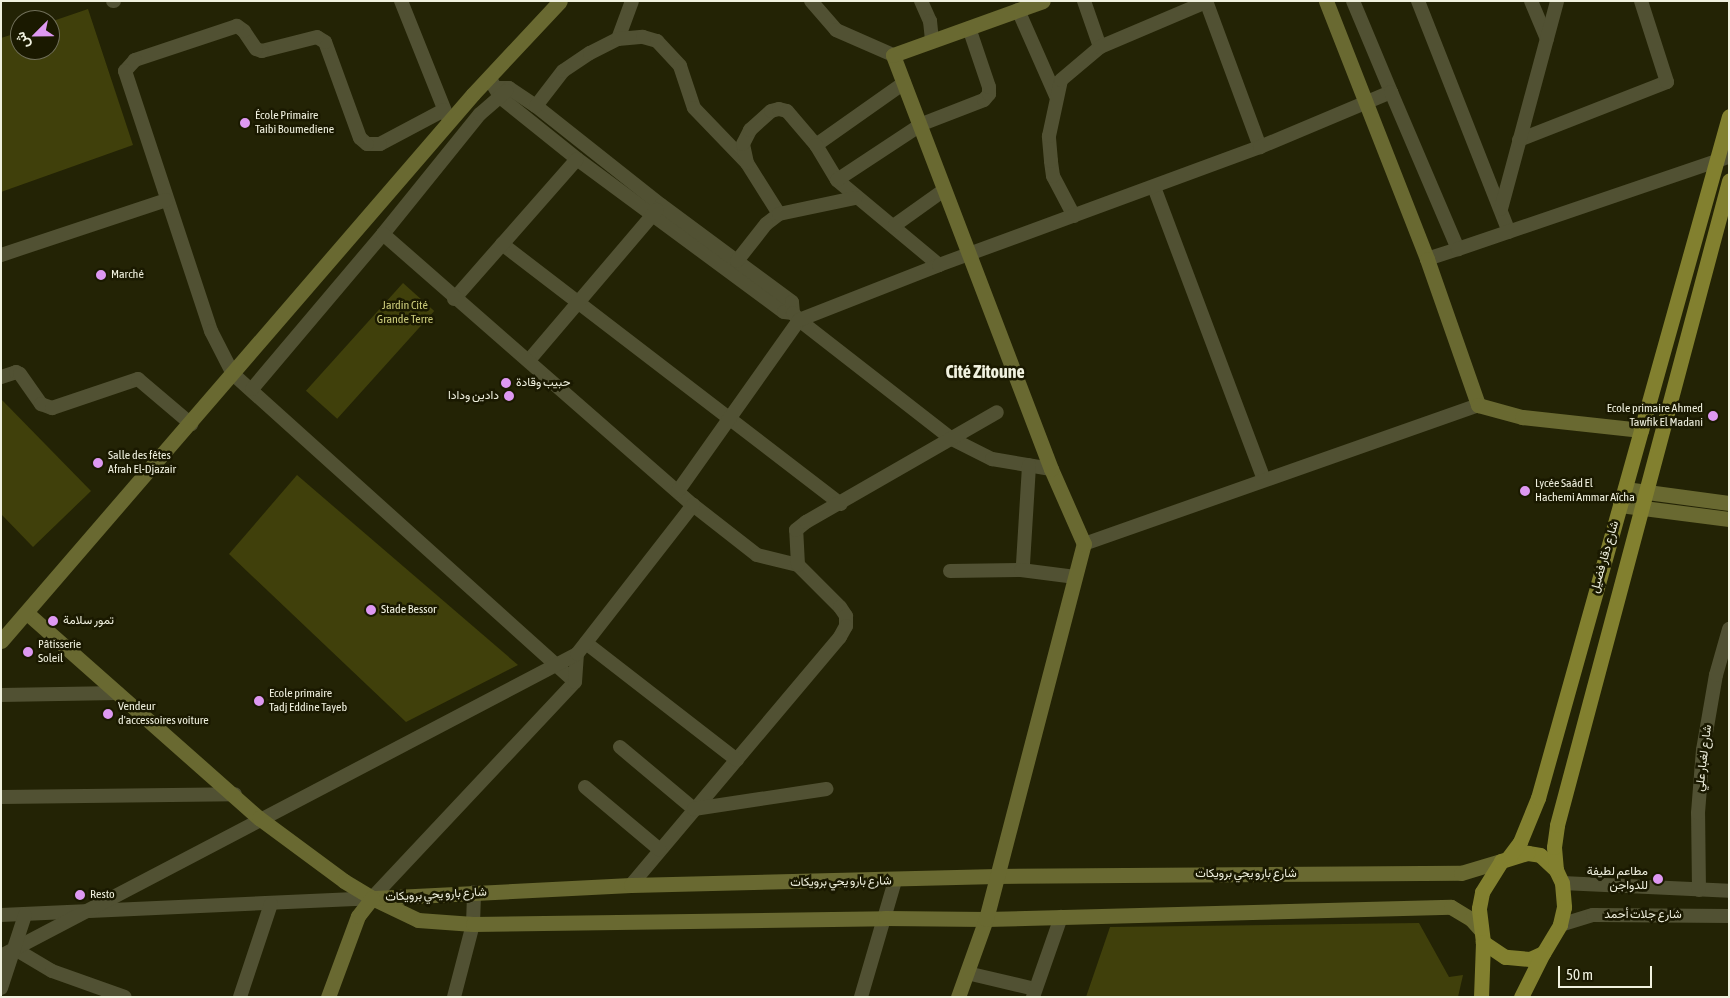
<!DOCTYPE html>
<html>
<head>
<meta charset="utf-8">
<style>
  body { margin:0 }
  #map { position:relative; width:1730px; height:998px; overflow:hidden; background:#232305; font-family:"Asap Condensed",Vazirmatn,sans-serif }
  div>[style] { position:absolute }
  [style*='--x'] { left:calc(var(--x)*1px); top:calc(var(--y)*1px); width:calc(var(--w)*1px); rotate:calc(var(--a)*1deg) }
  .green>* { inset:0; background:#40400b; transform-origin:0 0 }
  .street>* { height:14px; margin:-7px; padding:0 7px; transform-origin:7px; border-radius:7px; background:#515133 }
  .secondary>* { height:15px; margin:-7.5px; padding:0 7.5px; transform-origin:7.5px; border-radius:7.5px; background:#696931 }
  .primary>* { height:15px; margin:-7.5px; padding:0 7.5px; transform-origin:7.5px; border-radius:7.5px; background:#82802f }
  .dots>* { width:14px; height:14px; translate:-50% -50%; box-sizing:border-box; border:2px solid #1a1900; border-radius:50% }
  span { translate:-50% -50%; white-space:nowrap; text-align:center; line-height:1.15; -webkit-text-stroke:5px #1a1900; paint-order:stroke }
  .poi-label { font-size:12px; color:#f0f1df }
  .left { translate:0 -50%; text-align:left }
  .right { translate:-100% -50%; text-align:right }
  .park-label { font-size:12px; color:#caca79 }
  .street-label { font-size:12px; color:#f0f1df }
  .district-label { font-size:18px; color:#f0f1df; font-weight:700 }
  .frame { position:absolute; inset:0; border:2px solid #f0f1df; pointer-events:none }
  .north { position:absolute; left:10px; top:10px; width:50px; height:50px; box-sizing:border-box; background:#1a1900; border:1px solid #706f59; border-radius:50%; rotate:247deg; font-size:14px; font-weight:700; line-height:20px; text-align:center; color:#f0f1df }
  .north::after { content:''; display:block; margin:auto; width:18px; height:22px; background:#de98f2; clip-path:polygon(50% 0,100% 100%,50% 72%,0 100%) }
  .scale { position:absolute; left:1558px; top:966px; width:94px; height:22px; box-sizing:border-box; border:2px solid #f0f1df; border-top:0; padding-left:6px; font-size:15px; line-height:18px; white-space:nowrap; color:#f0f1df; -webkit-text-stroke:4px #1a1900; paint-order:stroke }
</style>
</head>
<body>
<div id="map">
  <div class="green">
    <i style="clip-path:polygon(88px 9px,133px 145px,1px 192px,1px 38px,20px 32px,20px 50px,50px 50px,50px 22px)"></i>
    <i style="left:403px;top:283px;width:42px;height:145px;rotate:42deg"></i>
    <i style="clip-path:polygon(1px 399px,91px 491px,33px 547px,1px 514px)"></i>
    <i style="clip-path:polygon(297px 475px,518px 665px,406px 722px,229px 554px)"></i>
    <i style="clip-path:polygon(1419px 923px,1449px 977px,1463px 975px,1458px 997px,1086px 997px,1110px 927px)"></i>
  </div>
  <div class="street">
    <i style="--x:113;--y:1;--w:1;--a:0"></i>
    <i style="--x:401;--y:1;--w:124;--a:68.2"></i>
    <i style="--x:811;--y:1;--w:38;--a:49"></i>
    <i style="--x:836;--y:30;--w:62;--a:23.7"></i>
    <i style="--x:921;--y:1;--w:22;--a:66"></i>
    <i style="--x:930;--y:21;--w:20;--a:84"></i>
    <i style="--x:1084;--y:1;--w:49;--a:70.8"></i>
    <i style="--x:1206;--y:1;--w:156;--a:69.7"></i>
    <i style="--x:1353;--y:1;--w:99;--a:67.3"></i>
    <i style="--x:1418;--y:1;--w:248;--a:68.5"></i>
    <i style="--x:1531;--y:1;--w:41;--a:67.2"></i>
    <i style="--x:1018;--y:10;--w:94;--a:66.2"></i>
    <i style="--x:618;--y:39;--w:40;--a:-69.8"></i>
    <i style="--x:492;--y:82;--w:17;--a:62"></i>
    <i style="--x:500;--y:97;--w:99;--a:38.8"></i>
    <i style="--x:577;--y:159;--w:257;--a:36.5"></i>
    <i style="--x:784;--y:312;--w:9;--a:6"></i>
    <i style="--x:495;--y:88;--w:14;--a:0"></i>
    <i style="--x:509;--y:88;--w:32;--a:34"></i>
    <i style="--x:536;--y:106;--w:159;--a:38.4"></i>
    <i style="--x:661;--y:205;--w:163;--a:36.5"></i>
    <i style="--x:792;--y:302;--w:11;--a:85"></i>
    <i style="--x:793;--y:313;--w:9;--a:49"></i>
    <i style="--x:799;--y:320;--w:194;--a:37.9"></i>
    <i style="--x:952;--y:439;--w:45;--a:26.6"></i>
    <i style="--x:992;--y:459;--w:60;--a:9.6"></i>
    <i style="--x:536;--y:106;--w:44;--a:-52.4"></i>
    <i style="--x:563;--y:71;--w:32;--a:-34"></i>
    <i style="--x:590;--y:53;--w:31;--a:-27"></i>
    <i style="--x:618;--y:39;--w:25;--a:-5"></i>
    <i style="--x:643;--y:37;--w:15;--a:16"></i>
    <i style="--x:657;--y:41;--w:34;--a:47"></i>
    <i style="--x:680;--y:66;--w:44;--a:71.6"></i>
    <i style="--x:694;--y:108;--w:76;--a:46.1"></i>
    <i style="--x:747;--y:163;--w:60;--a:57.9"></i>
    <i style="--x:779;--y:214;--w:16;--a:142"></i>
    <i style="--x:766;--y:224;--w:47;--a:128.1"></i>
    <i style="--x:444;--y:110;--w:72;--a:152"></i>
    <i style="--x:380;--y:144;--w:13;--a:180"></i>
    <i style="--x:367;--y:144;--w:9;--a:-139"></i>
    <i style="--x:360;--y:138;--w:102;--a:-110"></i>
    <i style="--x:325;--y:42;--w:9;--a:-148"></i>
    <i style="--x:317;--y:37;--w:57;--a:165.7"></i>
    <i style="--x:262;--y:51;--w:6;--a:-162"></i>
    <i style="--x:256;--y:49;--w:22;--a:-124"></i>
    <i style="--x:244;--y:31;--w:9;--a:-144"></i>
    <i style="--x:237;--y:26;--w:108;--a:161.6"></i>
    <i style="--x:135;--y:60;--w:15;--a:132"></i>
    <i style="--x:125;--y:71;--w:274;--a:71.7"></i>
    <i style="--x:211;--y:331;--w:48;--a:62.9"></i>
    <i style="--x:233;--y:374;--w:460;--a:42"></i>
    <i style="--x:1519;--y:140;--w:159;--a:-21.4"></i>
    <i style="--x:1667;--y:82;--w:85;--a:-107.8"></i>
    <i style="--x:816;--y:145;--w:108;--a:-35.2"></i>
    <i style="--x:747;--y:163;--w:19;--a:-102"></i>
    <i style="--x:743;--y:144;--w:16;--a:-63"></i>
    <i style="--x:750;--y:130;--w:28;--a:-42"></i>
    <i style="--x:771;--y:111;--w:8;--a:-14"></i>
    <i style="--x:779;--y:109;--w:8;--a:14"></i>
    <i style="--x:787;--y:111;--w:45;--a:49.5"></i>
    <i style="--x:816;--y:145;--w:41;--a:59"></i>
    <i style="--x:837;--y:180;--w:133;--a:39.8"></i>
    <i style="--x:837;--y:180;--w:102;--a:-33.4"></i>
    <i style="--x:922;--y:124;--w:66;--a:-21.2"></i>
    <i style="--x:984;--y:100;--w:8;--a:-50"></i>
    <i style="--x:989;--y:94;--w:7;--a:-90"></i>
    <i style="--x:989;--y:87;--w:62;--a:-108.7"></i>
    <i style="--x:1154;--y:187;--w:312;--a:69.4"></i>
    <i style="--x:1501;--y:209;--w:215;--a:-74.9"></i>
    <i style="--x:779;--y:214;--w:78;--a:-11.9"></i>
    <i style="--x:1074;--y:216;--w:45;--a:-117.7"></i>
    <i style="--x:1053;--y:176;--w:15;--a:-98"></i>
    <i style="--x:1051;--y:161;--w:25;--a:-95"></i>
    <i style="--x:1049;--y:136;--w:57;--a:-77.9"></i>
    <i style="--x:1061;--y:80;--w:51;--a:-40.2"></i>
    <i style="--x:1100;--y:47;--w:115;--a:-23"></i>
    <i style="--x:895;--y:225;--w:60;--a:-35.5"></i>
    <i style="--x:383;--y:234;--w:154;--a:-51.1"></i>
    <i style="--x:480;--y:114;--w:35;--a:-41"></i>
    <i style="--x:502;--y:244;--w:427;--a:37.5"></i>
    <i style="--x:1;--y:255;--w:174;--a:-18.4"></i>
    <i style="--x:1427;--y:259;--w:33;--a:-18"></i>
    <i style="--x:454;--y:299;--w:186;--a:-48.7"></i>
    <i style="--x:530;--y:359;--w:196;--a:-49.6"></i>
    <i style="--x:1;--y:377;--w:16;--a:-18"></i>
    <i style="--x:16;--y:372;--w:4;--a:27"></i>
    <i style="--x:20;--y:374;--w:37;--a:55"></i>
    <i style="--x:41;--y:404;--w:12;--a:20"></i>
    <i style="--x:52;--y:408;--w:91;--a:-18.6"></i>
    <i style="--x:138;--y:379;--w:70;--a:40.3"></i>
    <i style="--x:252;--y:389;--w:203;--a:-49.8"></i>
    <i style="--x:383;--y:234;--w:412;--a:41.2"></i>
    <i style="--x:693;--y:505;--w:81;--a:38"></i>
    <i style="--x:757;--y:555;--w:42;--a:13.7"></i>
    <i style="--x:798;--y:565;--w:59;--a:45"></i>
    <i style="--x:840;--y:607;--w:11;--a:56"></i>
    <i style="--x:846;--y:616;--w:10;--a:90"></i>
    <i style="--x:846;--y:626;--w:13;--a:119"></i>
    <i style="--x:840;--y:637;--w:324;--a:130.1"></i>
    <i style="--x:678;--y:491;--w:209;--a:-54.7"></i>
    <i style="--x:799;--y:320;--w:150;--a:-21.4"></i>
    <i style="--x:939;--y:265;--w:342;--a:-20.2"></i>
    <i style="--x:1260;--y:147;--w:142;--a:-22.8"></i>
    <i style="--x:1391;--y:92;--w:171;--a:66.9"></i>
    <i style="--x:1458;--y:249;--w:286;--a:-18.8"></i>
    <i style="--x:1084;--y:544;--w:418;--a:-19.4"></i>
    <i style="--x:1023;--y:564;--w:99;--a:-86.5"></i>
    <i style="--x:798;--y:565;--w:35;--a:-93"></i>
    <i style="--x:796;--y:530;--w:13;--a:-39"></i>
    <i style="--x:806;--y:522;--w:220;--a:-29.9"></i>
    <i style="--x:950;--y:571;--w:71;--a:-0.8"></i>
    <i style="--x:1021;--y:570;--w:55;--a:7.3"></i>
    <i style="--x:586;--y:643;--w:191;--a:37.8"></i>
    <i style="--x:1;--y:695;--w:117;--a:-1"></i>
    <i style="--x:620;--y:747;--w:97;--a:40"></i>
    <i style="--x:694;--y:809;--w:134;--a:-8.6"></i>
    <i style="--x:585;--y:787;--w:97;--a:40"></i>
    <i style="--x:1;--y:797;--w:234;--a:-0.7"></i>
    <i style="--x:1562;--y:883;--w:167;--a:2.7"></i>
    <i style="--x:1699;--y:890;--w:77;--a:-90.7"></i>
    <i style="--x:1698;--y:813;--w:63;--a:-85.5"></i>
    <i style="--x:1703;--y:750;--w:76;--a:-80.2"></i>
    <i style="--x:1716;--y:675;--w:48;--a:-74.2"></i>
    <i style="--x:1;--y:915;--w:371;--a:-2.6"></i>
    <i style="--x:372;--y:898;--w:296;--a:-46.8"></i>
    <i style="--x:575;--y:682;--w:28;--a:-86"></i>
    <i style="--x:1560;--y:925;--w:34;--a:-17"></i>
    <i style="--x:1593;--y:915;--w:136;--a:0.4"></i>
    <i style="--x:15;--y:949;--w:43;--a:30.7"></i>
    <i style="--x:52;--y:971;--w:77;--a:19.6"></i>
    <i style="--x:1;--y:956;--w:650;--a:-27.67"></i>
    <i style="--x:577;--y:654;--w:189;--a:-52.1"></i>
    <i style="--x:967;--y:973;--w:70;--a:13.2"></i>
    <i style="--x:1;--y:988;--w:77;--a:-71.8"></i>
    <i style="--x:240;--y:997;--w:98;--a:-71.6"></i>
    <i style="--x:454;--y:997;--w:75;--a:-75.4"></i>
    <i style="--x:473;--y:924;--w:32;--a:-88"></i>
    <i style="--x:861;--y:997;--w:121;--a:-73.7"></i>
    <i style="--x:1033;--y:997;--w:85;--a:-70.7"></i>
  </div>
  <div class="secondary">
    <i style="--x:1326;--y:1;--w:277;--a:68.6"></i>
    <i style="--x:1427;--y:259;--w:155;--a:70.7"></i>
    <i style="--x:1478;--y:405;--w:46;--a:15.3"></i>
    <i style="--x:1522;--y:417;--w:120;--a:6.2"></i>
    <i style="--x:1625;--y:489;--w:105;--a:7.7"></i>
    <i style="--x:1620;--y:505;--w:110;--a:7.3"></i>
    <i style="--x:27;--y:613;--w:310;--a:41.5"></i>
    <i style="--x:259;--y:818;--w:106;--a:36.5"></i>
    <i style="--x:344;--y:881;--w:33;--a:31"></i>
    <i style="--x:372;--y:898;--w:51;--a:25.6"></i>
    <i style="--x:418;--y:920;--w:55;--a:4.2"></i>
    <i style="--x:473;--y:924;--w:412;--a:-0.8"></i>
    <i style="--x:885;--y:918;--w:101;--a:0.6"></i>
    <i style="--x:986;--y:919;--w:465;--a:-1.5"></i>
    <i style="--x:1451;--y:907;--w:23;--a:31"></i>
    <i style="--x:1471;--y:919;--w:15;--a:48"></i>
    <i style="--x:1;--y:641;--w:722;--a:-49.21"></i>
    <i style="--x:473;--y:94;--w:127;--a:-46.9"></i>
    <i style="--x:375;--y:898;--w:256;--a:-2.9"></i>
    <i style="--x:631;--y:885;--w:366;--a:-1.4"></i>
    <i style="--x:997;--y:876;--w:464;--a:-0.4"></i>
    <i style="--x:1461;--y:873;--w:42;--a:-16.7"></i>
    <i style="--x:328;--y:997;--w:86;--a:-69.7"></i>
    <i style="--x:358;--y:916;--w:23;--a:-52"></i>
    <i style="--x:958;--y:997;--w:83;--a:-70.3"></i>
    <i style="--x:986;--y:919;--w:388;--a:-75.4"></i>
    <i style="--x:1084;--y:544;--w:82;--a:-113.7"></i>
    <i style="--x:1051;--y:469;--w:443;--a:-110.9"></i>
    <i style="--x:893;--y:55;--w:159;--a:-19.8"></i>
  </div>
  <div class="primary">
    <i style="--x:1528;--y:853;--w:12;--a:9"></i>
    <i style="--x:1540;--y:855;--w:22;--a:43"></i>
    <i style="--x:1556;--y:870;--w:14;--a:65"></i>
    <i style="--x:1562;--y:883;--w:24;--a:85"></i>
    <i style="--x:1564;--y:907;--w:18;--a:103"></i>
    <i style="--x:1560;--y:925;--w:33;--a:121"></i>
    <i style="--x:1543;--y:953;--w:14;--a:155"></i>
    <i style="--x:1530;--y:959;--w:25;--a:-175"></i>
    <i style="--x:1505;--y:957;--w:27;--a:-146"></i>
    <i style="--x:1483;--y:942;--w:34;--a:-97"></i>
    <i style="--x:1479;--y:908;--w:16;--a:-79"></i>
    <i style="--x:1482;--y:892;--w:36;--a:-58"></i>
    <i style="--x:1501;--y:861;--w:28;--a:-17"></i>
    <i style="--x:1508;--y:858;--w:20;--a:-53"></i>
    <i style="--x:1520;--y:842;--w:48;--a:-67.8"></i>
    <i style="--x:1538;--y:798;--w:708;--a:-74.35"></i>
    <i style="--x:1556;--y:870;--w:23;--a:-95"></i>
    <i style="--x:1554;--y:847;--w:22;--a:-82"></i>
    <i style="--x:1557;--y:825;--w:667;--a:-75.05"></i>
    <i style="--x:1481;--y:997;--w:55;--a:-87.9"></i>
    <i style="--x:1521;--y:997;--w:49;--a:-63.4"></i>
  </div>
  <div class="dots">
    <i style="left:245px;top:123px;background:#de98f2"></i>
    <i style="left:101px;top:275px;background:#de98f2"></i>
    <i style="left:506px;top:383px;background:#de98f2"></i>
    <i style="left:509px;top:396px;background:#de98f2"></i>
    <i style="left:1713px;top:416px;background:#de98f2"></i>
    <i style="left:98px;top:463px;background:#de98f2"></i>
    <i style="left:1525px;top:491px;background:#de98f2"></i>
    <i style="left:371px;top:610px;background:#de98f2"></i>
    <i style="left:53px;top:621px;background:#de98f2"></i>
    <i style="left:28px;top:652px;background:#de98f2"></i>
    <i style="left:259px;top:701px;background:#de98f2"></i>
    <i style="left:108px;top:714px;background:#de98f2"></i>
    <i style="left:1658px;top:879px;background:#de98f2"></i>
    <i style="left:80px;top:895px;background:#de98f2"></i>
  </div>
  <div class="poi-label">
    <span class="left" style="left:255px;top:123px">École Primaire<br>Taibi Boumediene</span>
    <span class="left" style="left:111px;top:275px">Marché</span>
    <span class="left" style="left:516px;top:383px">حبيب وقادة</span>
    <span class="right" style="left:499px;top:396px">دادين ودادا</span>
    <span class="right" style="left:1703px;top:416px">Ecole primaire Ahmed<br>Tawfik El Madani</span>
    <span class="left" style="left:108px;top:463px">Salle des fêtes<br>Afrah El-Djazair</span>
    <span class="left" style="left:1535px;top:491px">Lycée Saâd El<br>Hachemi Ammar Aïcha</span>
    <span class="left" style="left:381px;top:610px">Stade Bessor</span>
    <span class="left" style="left:63px;top:621px">تمور سلامة</span>
    <span class="left" style="left:38px;top:652px">Pâtisserie<br>Soleil</span>
    <span class="left" style="left:269px;top:701px">Ecole primaire<br>Tadj Eddine Tayeb</span>
    <span class="left" style="left:118px;top:714px">Vendeur<br>d'accessoires voiture</span>
    <span class="right" style="left:1648px;top:879px">مطاعم لطيفة<br>للدواجن</span>
    <span class="left" style="left:90px;top:895px">Resto</span>
  </div>
  <div class="park-label">
    <span style="left:405px;top:313px">Jardin Cité<br>Grande Terre</span>
  </div>
  <div class="street-label">
    <span style="left:1605px;top:557px;rotate:-74deg">شارع دقار فضيل</span>
    <span style="left:1704px;top:758px;rotate:-83deg">شارع لغبار علي</span>
    <span style="left:1246px;top:874px">شارع بارو يحي برويكات</span>
    <span style="left:841px;top:882px;rotate:-1deg">شارع بارو يحي برويكات</span>
    <span style="left:436px;top:895px;rotate:-3deg">شارع بارو يحي برويكات</span>
    <span style="left:1643px;top:915px">شارع جلات أحمد</span>
  </div>
  <div class="district-label">
    <span style="left:985px;top:372px">Cité Zitoune</span>
  </div>
  <div class="frame"></div>
  <div class="north">ش</div>
  <div class="scale">50 m</div>
</div>
</body>
</html>
